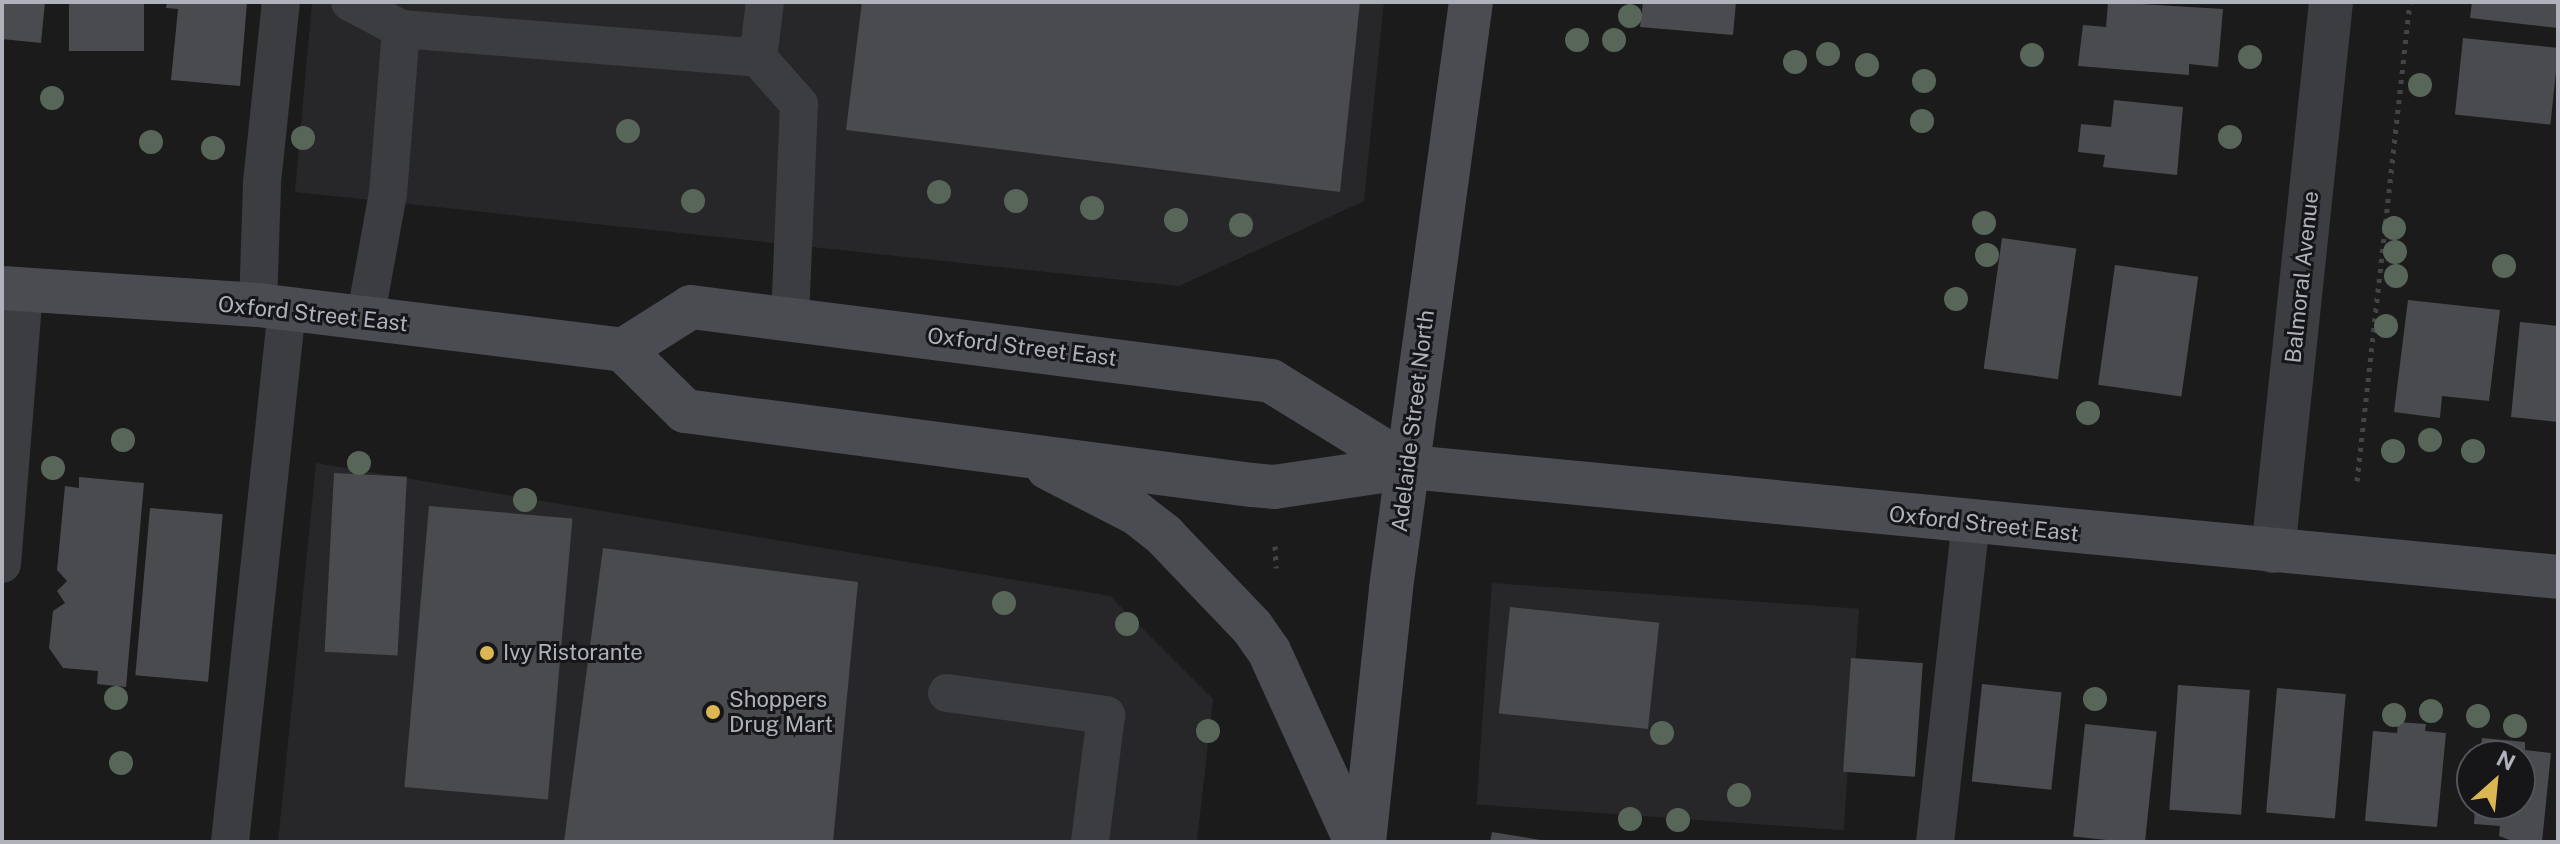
<!DOCTYPE html>
<html>
<head>
<meta charset="utf-8">
<style>
  body { margin:0 }
  #map { position:relative; width:2560px; height:844px; overflow:hidden; background:#1b1b1c; font-family:"Public Sans",sans-serif }
  div>[style] { position:absolute }
  [style*='--x'] { left:calc(var(--x)*1px); top:calc(var(--y)*1px); width:calc(var(--w)*1px); rotate:calc(var(--a)*1deg) }
  .built>* { inset:0; background:#272729; transform-origin:0 0 }
  .building>* { inset:0; background:#4a4b4e; transform-origin:0 0 }
  .path>* { height:5px; margin-top:-2.5px; transform-origin:0; background:repeating-linear-gradient(90deg,#424448 0 4px,transparent 0 10px) }
  .service>* { height:38px; margin:-19px; padding:0 19px; transform-origin:19px; border-radius:19px; background:#3c3d41 }
  .minor>* { height:44px; margin:-22px; padding:0 22px; transform-origin:22px; border-radius:22px; background:#3c3d41 }
  .secondary>* { height:44px; margin:-22px; padding:0 22px; transform-origin:22px; border-radius:22px; background:#4a4c51 }
  .trees>* { width:24px; height:24px; margin:-12px; border-radius:50%; background:#58665a }
  .dots>* { width:22px; height:22px; translate:-50% -50%; box-sizing:border-box; border:4px solid #161618; border-radius:50% }
  span { translate:-50% -50%; white-space:nowrap; text-align:center; line-height:1.15; -webkit-text-stroke:6px #161618; paint-order:stroke }
  .street-label { font-size:22px; color:#afb2ba }
  .poi-label { font-size:22px; color:#afb2ba }
  .left { translate:0 -50%; text-align:left }
  .frame { position:absolute; inset:0; border:4px solid #afb2ba; pointer-events:none }
  .north { position:absolute; left:2456px; top:740px; width:80px; height:80px; box-sizing:border-box; background:#161618; border:2px solid #535459; border-radius:50%; rotate:27deg; font-size:22px; font-weight:700; line-height:32px; text-align:center; color:#afb2ba }
  .north::after { content:''; display:block; margin:auto; width:28px; height:36px; background:#dcb653; clip-path:polygon(50% 0,100% 100%,50% 72%,0 100%) }
</style>
</head>
<body>
<div id="map">
  <div class="built">
    <i style="clip-path:polygon(312px 2px,1384px 2px,1364px 201px,1179px 286px,295px 192px)"></i>
    <i style="clip-path:polygon(316px 463px,1110px 596px,1213px 699px,1197px 842px,278px 842px)"></i>
    <i style="left:1492px;top:583px;width:368px;height:222px;rotate:4deg"></i>
  </div>
  <div class="building">
    <i style="clip-path:polygon(2px 2px,45px 2px,41px 43px,2px 39px)"></i>
    <i style="left:69px;top:2px;width:75px;height:49px"></i>
    <i style="clip-path:polygon(167px 2px,247px 2px,240px 86px,171px 80px,178px 9px,166px 8px)"></i>
    <i style="clip-path:polygon(862px 2px,1360px 2px,1340px 192px,846px 130px)"></i>
    <i style="clip-path:polygon(1643px 2px,1736px 2px,1733px 35px,1640px 27px)"></i>
    <i style="clip-path:polygon(2108px 2px,2223px 9px,2218px 67px,2189px 64px,2189px 75px,2078px 66px,2083px 25px,2106px 27px)"></i>
    <i style="clip-path:polygon(2472px 2px,2558px 2px,2558px 28px,2470px 18px)"></i>
    <i style="left:2463px;top:38px;width:96px;height:77px;rotate:6deg"></i>
    <i style="clip-path:polygon(2114px 100px,2183px 107px,2177px 175px,2103px 167px,2105px 155px,2078px 152px,2081px 124px,2111px 127px)"></i>
    <i style="left:2002px;top:238px;width:75px;height:132px;rotate:8deg"></i>
    <i style="left:2115px;top:265px;width:84px;height:121px;rotate:8deg"></i>
    <i style="clip-path:polygon(2408px 300px,2500px 310px,2489px 401px,2442px 396px,2440px 418px,2394px 412px)"></i>
    <i style="clip-path:polygon(2520px 322px,2558px 326px,2558px 422px,2511px 417px)"></i>
    <i style="left:334px;top:473px;width:73px;height:179px;rotate:3deg"></i>
    <i style="clip-path:polygon(79px 477px,144px 483px,126px 687px,97px 684px,98px 671px,63px 668px,49px 648px,53px 611px,65px 603px,57px 591px,67px 581px,57px 570px,65px 486px,79px 488px)"></i>
    <i style="left:429px;top:506px;width:144px;height:282px;rotate:5deg"></i>
    <i style="left:150px;top:508px;width:73px;height:168px;rotate:5deg"></i>
    <i style="clip-path:polygon(603px 548px,858px 582px,833px 842px,564px 842px)"></i>
    <i style="left:1510px;top:607px;width:150px;height:107px;rotate:6deg"></i>
    <i style="left:1851px;top:658px;width:72px;height:114px;rotate:4deg"></i>
    <i style="left:1982px;top:684px;width:80px;height:98px;rotate:6deg"></i>
    <i style="left:2178px;top:685px;width:72px;height:125px;rotate:4deg"></i>
    <i style="left:2277px;top:688px;width:69px;height:125px;rotate:5deg"></i>
    <i style="clip-path:polygon(2398px 722px,2426px 724px,2425px 731px,2446px 733px,2437px 827px,2365px 821px,2373px 731px,2397px 733px)"></i>
    <i style="left:2085px;top:724px;width:72px;height:113px;rotate:6deg"></i>
    <i style="clip-path:polygon(2482px 738px,2525px 742px,2525px 750px,2551px 753px,2542px 842px,2515px 842px,2499px 836px,2500px 826px,2474px 824px,2475px 804px,2520px 804px,2520px 756px,2480px 756px)"></i>
    <i style="clip-path:polygon(1492px 832px,1541px 840px,1541px 842px,1490px 842px)"></i>
  </div>
  <div class="path">
    <i style="--x:2357;--y:481;--w:482;--a:-83.7"></i>
    <i style="--x:1275;--y:546;--w:22;--a:87"></i>
  </div>
  <div class="service">
    <i style="--x:350;--y:2;--w:58;--a:27.9"></i>
    <i style="--x:401;--y:29;--w:165;--a:94.5"></i>
    <i style="--x:388;--y:193;--w:128;--a:100.3"></i>
    <i style="--x:401;--y:29;--w:358;--a:4.6"></i>
    <i style="--x:758;--y:58;--w:62;--a:48.3"></i>
    <i style="--x:799;--y:104;--w:215;--a:92.4"></i>
    <i style="--x:758;--y:58;--w:56;--a:-82.9"></i>
    <i style="--x:258;--y:305;--w:123;--a:-88.1"></i>
    <i style="--x:262;--y:182;--w:181;--a:-84"></i>
    <i style="--x:2;--y:564;--w:275;--a:-85.4"></i>
    <i style="--x:947;--y:693;--w:161;--a:7.9"></i>
    <i style="--x:1106;--y:715;--w:128;--a:97.2"></i>
    <i style="--x:230;--y:842;--w:536;--a:-83.9"></i>
    <i style="--x:1935;--y:842;--w:321;--a:-83.6"></i>
  </div>
  <div class="minor">
    <i style="--x:2273;--y:551;--w:552;--a:-83.97"></i>
  </div>
  <div class="secondary">
    <i style="--x:2;--y:288;--w:257;--a:3.8"></i>
    <i style="--x:258;--y:305;--w:368;--a:7"></i>
    <i style="--x:623;--y:350;--w:87;--a:44.5"></i>
    <i style="--x:685;--y:411;--w:572;--a:7.44"></i>
    <i style="--x:1252;--y:485;--w:22;--a:5"></i>
    <i style="--x:1274;--y:487;--w:137;--a:-8.4"></i>
    <i style="--x:1410;--y:467;--w:1153;--a:5.47"></i>
    <i style="--x:623;--y:350;--w:80;--a:-32.3"></i>
    <i style="--x:691;--y:307;--w:585;--a:7.27"></i>
    <i style="--x:1271;--y:381;--w:163;--a:31.7"></i>
    <i style="--x:1048;--y:468;--w:99;--a:27.1"></i>
    <i style="--x:1136;--y:513;--w:36;--a:38"></i>
    <i style="--x:1164;--y:535;--w:127;--a:46.3"></i>
    <i style="--x:1252;--y:627;--w:29;--a:55"></i>
    <i style="--x:1269;--y:651;--w:210;--a:65.5"></i>
    <i style="--x:1364;--y:842;--w:255;--a:-83.9"></i>
    <i style="--x:1391;--y:588;--w:591;--a:-82.23"></i>
  </div>
  <div class="trees">
    <i style="left:1630px;top:16px"></i>
    <i style="left:1577px;top:40px"></i>
    <i style="left:1614px;top:40px"></i>
    <i style="left:1828px;top:54px"></i>
    <i style="left:2032px;top:55px"></i>
    <i style="left:2250px;top:57px"></i>
    <i style="left:1795px;top:62px"></i>
    <i style="left:1867px;top:65px"></i>
    <i style="left:1924px;top:81px"></i>
    <i style="left:2420px;top:85px"></i>
    <i style="left:52px;top:98px"></i>
    <i style="left:1922px;top:121px"></i>
    <i style="left:628px;top:131px"></i>
    <i style="left:2230px;top:137px"></i>
    <i style="left:303px;top:138px"></i>
    <i style="left:151px;top:142px"></i>
    <i style="left:213px;top:148px"></i>
    <i style="left:939px;top:192px"></i>
    <i style="left:693px;top:201px"></i>
    <i style="left:1016px;top:201px"></i>
    <i style="left:1092px;top:208px"></i>
    <i style="left:1176px;top:220px"></i>
    <i style="left:1984px;top:223px"></i>
    <i style="left:1241px;top:225px"></i>
    <i style="left:2394px;top:228px"></i>
    <i style="left:2395px;top:252px"></i>
    <i style="left:1987px;top:255px"></i>
    <i style="left:2504px;top:266px"></i>
    <i style="left:2396px;top:276px"></i>
    <i style="left:1956px;top:299px"></i>
    <i style="left:2386px;top:326px"></i>
    <i style="left:2088px;top:413px"></i>
    <i style="left:123px;top:440px"></i>
    <i style="left:2430px;top:440px"></i>
    <i style="left:2393px;top:451px"></i>
    <i style="left:2473px;top:451px"></i>
    <i style="left:359px;top:463px"></i>
    <i style="left:53px;top:468px"></i>
    <i style="left:525px;top:500px"></i>
    <i style="left:1004px;top:603px"></i>
    <i style="left:1127px;top:624px"></i>
    <i style="left:116px;top:698px"></i>
    <i style="left:2095px;top:699px"></i>
    <i style="left:2431px;top:711px"></i>
    <i style="left:2394px;top:715px"></i>
    <i style="left:2478px;top:716px"></i>
    <i style="left:2515px;top:726px"></i>
    <i style="left:1208px;top:731px"></i>
    <i style="left:1662px;top:733px"></i>
    <i style="left:121px;top:763px"></i>
    <i style="left:1739px;top:795px"></i>
    <i style="left:1630px;top:819px"></i>
    <i style="left:1678px;top:820px"></i>
  </div>
  <div class="dots">
    <i style="left:487px;top:653px;background:#dcb653"></i>
    <i style="left:713px;top:712px;background:#dcb653"></i>
  </div>
  <div class="street-label">
    <span style="left:2302px;top:277px;rotate:-84deg">Balmoral Avenue</span>
    <span style="left:313px;top:314px;rotate:6deg">Oxford Street East</span>
    <span style="left:1022px;top:347px;rotate:7deg">Oxford Street East</span>
    <span style="left:1413px;top:421px;rotate:-83deg">Adelaide Street North</span>
    <span style="left:1984px;top:524px;rotate:6deg">Oxford Street East</span>
  </div>
  <div class="poi-label">
    <span class="left" style="left:503px;top:653px">Ivy Ristorante</span>
    <span class="left" style="left:729px;top:712px">Shoppers<br>Drug Mart</span>
  </div>
  <div class="frame"></div>
  <div class="north">N</div>
</div>
</body>
</html>
